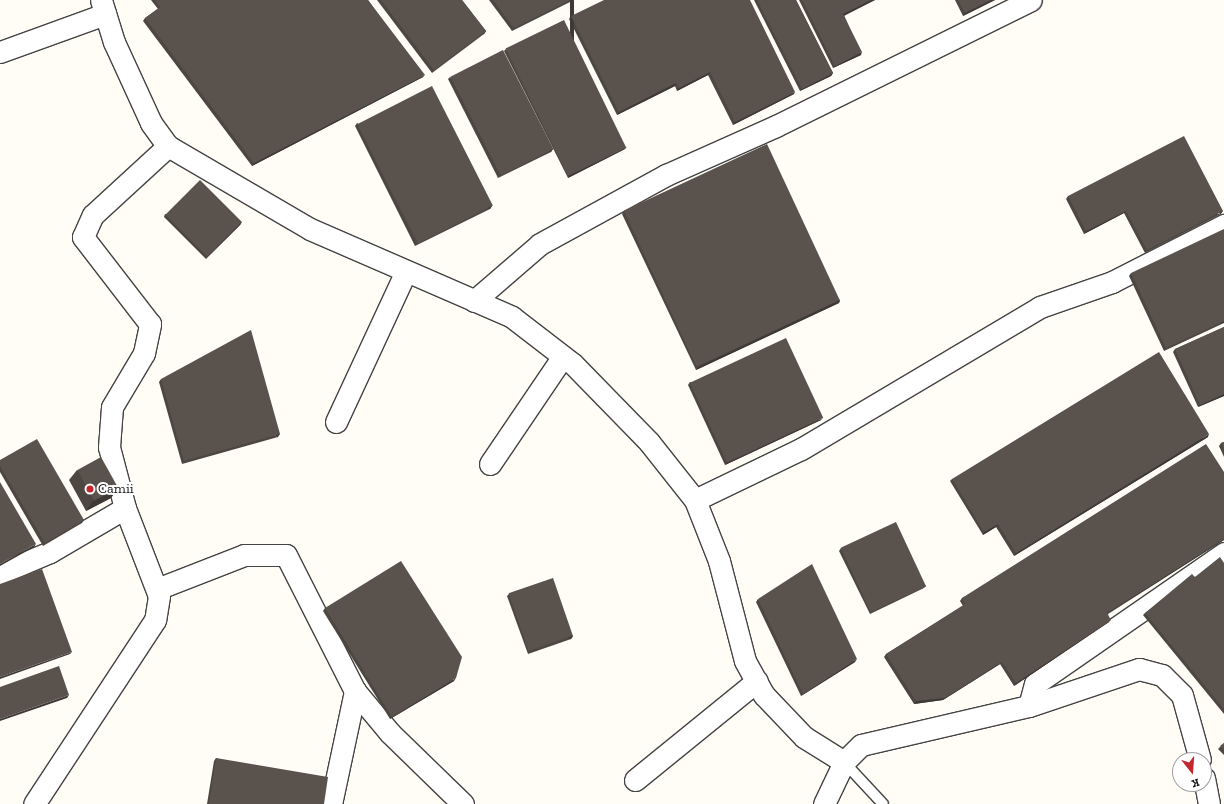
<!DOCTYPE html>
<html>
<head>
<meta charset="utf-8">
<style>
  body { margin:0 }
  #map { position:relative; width:1224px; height:804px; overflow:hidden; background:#fffdf5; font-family:"Zilla Slab",serif }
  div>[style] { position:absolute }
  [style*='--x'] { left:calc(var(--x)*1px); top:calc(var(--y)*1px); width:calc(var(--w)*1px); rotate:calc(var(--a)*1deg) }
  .roads { filter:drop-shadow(1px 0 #444) drop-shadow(-1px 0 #444) drop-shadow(0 1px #444) drop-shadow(0 -1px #444) }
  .lane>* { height:10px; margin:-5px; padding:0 5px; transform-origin:5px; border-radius:5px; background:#fff }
  .street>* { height:21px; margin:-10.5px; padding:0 10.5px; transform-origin:10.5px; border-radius:10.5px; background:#fff }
  .wall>* { inset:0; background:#4d4742 }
  .shaded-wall>* { inset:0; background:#3f3936; transform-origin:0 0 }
  .building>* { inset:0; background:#5a524d; transform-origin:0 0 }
  .dots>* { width:11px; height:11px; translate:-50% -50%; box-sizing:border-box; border:2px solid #fff; border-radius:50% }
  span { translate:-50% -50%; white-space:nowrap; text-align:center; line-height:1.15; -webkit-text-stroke:4px #fff; paint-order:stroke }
  .poi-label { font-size:14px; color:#111 }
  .left { translate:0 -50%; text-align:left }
  .north { position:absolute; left:1172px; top:752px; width:40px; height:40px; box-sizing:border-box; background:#fff; border:1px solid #a0a0a0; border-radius:50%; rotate:163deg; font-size:11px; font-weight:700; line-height:16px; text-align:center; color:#111 }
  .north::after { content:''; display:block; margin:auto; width:14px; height:18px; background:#c4262e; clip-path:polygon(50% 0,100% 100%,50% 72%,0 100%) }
</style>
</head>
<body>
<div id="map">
  <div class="roads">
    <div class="lane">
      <i style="--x:844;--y:762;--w:57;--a:47.1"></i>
    </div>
    <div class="street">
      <i style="--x:101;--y:0;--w:44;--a:72.8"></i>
      <i style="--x:114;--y:42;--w:89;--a:65.4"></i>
      <i style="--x:151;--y:123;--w:29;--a:54"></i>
      <i style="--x:168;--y:146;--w:164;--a:30.3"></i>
      <i style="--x:310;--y:229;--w:220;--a:23.5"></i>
      <i style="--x:512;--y:317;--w:77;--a:37.6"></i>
      <i style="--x:573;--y:364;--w:109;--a:45.7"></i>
      <i style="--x:649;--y:442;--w:74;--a:51.6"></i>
      <i style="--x:695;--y:500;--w:66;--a:68.5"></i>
      <i style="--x:719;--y:561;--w:103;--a:75.4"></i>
      <i style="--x:745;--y:661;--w:39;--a:61"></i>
      <i style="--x:764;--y:695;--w:58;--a:46.4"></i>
      <i style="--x:804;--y:737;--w:47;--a:32"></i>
      <i style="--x:844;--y:762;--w:24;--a:-45"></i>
      <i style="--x:861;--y:745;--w:172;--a:-13.1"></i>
      <i style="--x:1029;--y:706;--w:116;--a:-18.6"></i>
      <i style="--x:1139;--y:669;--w:24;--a:15"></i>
      <i style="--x:1162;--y:675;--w:28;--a:45"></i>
      <i style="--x:1182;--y:695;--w:67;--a:74.5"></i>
      <i style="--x:0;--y:52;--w:112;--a:-19.9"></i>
      <i style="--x:474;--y:301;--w:87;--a:-40.8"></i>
      <i style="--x:540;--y:244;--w:144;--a:-28.7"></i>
      <i style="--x:666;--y:175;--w:120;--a:-24"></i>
      <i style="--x:776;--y:126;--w:284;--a:-26.3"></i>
      <i style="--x:336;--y:422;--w:166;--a:-65.1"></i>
      <i style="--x:490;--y:464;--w:130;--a:-55.9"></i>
      <i style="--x:695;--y:500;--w:118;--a:-25.7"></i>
      <i style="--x:801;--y:449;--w:278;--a:-30.7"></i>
      <i style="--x:1040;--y:307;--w:76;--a:-19.1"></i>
      <i style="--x:1112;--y:282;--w:126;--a:-27"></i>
      <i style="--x:125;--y:508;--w:63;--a:-104.7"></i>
      <i style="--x:109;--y:447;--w:40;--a:-85.7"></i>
      <i style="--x:112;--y:407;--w:63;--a:-59.3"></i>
      <i style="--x:144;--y:353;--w:30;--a:-78"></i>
      <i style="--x:150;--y:324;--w:110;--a:-127.6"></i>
      <i style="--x:83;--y:237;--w:24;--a:-66"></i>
      <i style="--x:93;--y:215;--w:102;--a:-42.6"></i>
      <i style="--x:0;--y:573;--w:54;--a:-22.8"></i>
      <i style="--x:50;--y:552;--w:87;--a:-30.4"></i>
      <i style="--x:125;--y:508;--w:94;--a:68.9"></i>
      <i style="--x:159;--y:596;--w:24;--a:99"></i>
      <i style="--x:155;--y:620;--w:220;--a:123.3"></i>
      <i style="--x:157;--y:589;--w:93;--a:-21.3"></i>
      <i style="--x:244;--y:555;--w:42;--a:0"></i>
      <i style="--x:286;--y:555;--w:153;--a:63.1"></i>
      <i style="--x:355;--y:691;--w:55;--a:50.2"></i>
      <i style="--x:390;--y:733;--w:102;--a:44.2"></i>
      <i style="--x:1029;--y:706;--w:23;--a:-75"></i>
      <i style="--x:1035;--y:684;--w:230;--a:-34.7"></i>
      <i style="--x:1204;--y:778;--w:26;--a:79"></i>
      <i style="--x:635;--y:780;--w:157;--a:-39.1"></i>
      <i style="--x:331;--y:804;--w:116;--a:-78"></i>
      <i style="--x:824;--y:804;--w:47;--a:-64.5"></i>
    </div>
  </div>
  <div class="wall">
    <i style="clip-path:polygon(151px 0,368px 0,423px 77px,252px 166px,143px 21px,145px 18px,158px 9px)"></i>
    <i style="clip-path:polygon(377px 0,462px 0,486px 31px,484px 34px,432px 73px)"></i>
    <i style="clip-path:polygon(489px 0,574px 0,512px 31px)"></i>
    <i style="clip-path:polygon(754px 0,796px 0,833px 73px,831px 76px,800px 91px)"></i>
    <i style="clip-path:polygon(799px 0,875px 0,844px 15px,861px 55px,833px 68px)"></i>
    <i style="clip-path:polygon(955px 0,995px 0,963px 16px)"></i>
    <i style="clip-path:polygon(571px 16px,794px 94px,733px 125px,708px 75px,677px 91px,675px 86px,617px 115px,569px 19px)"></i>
    <i style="clip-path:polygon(506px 49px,625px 149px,568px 178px,504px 51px)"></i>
    <i style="clip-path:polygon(450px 77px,553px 149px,551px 152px,498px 178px,448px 79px)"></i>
    <i style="clip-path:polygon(357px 123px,492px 206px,490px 209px,415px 246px,355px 126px)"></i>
    <i style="clip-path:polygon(1068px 196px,1221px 214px,1145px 253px,1124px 213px,1084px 234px,1066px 199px)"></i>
    <i style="clip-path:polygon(624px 211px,840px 300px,839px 303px,696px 370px,622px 214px)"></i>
    <i style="clip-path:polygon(165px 214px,242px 222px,240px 225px,206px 259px,164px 217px)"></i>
    <i style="clip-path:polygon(1131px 273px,1224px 323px,1164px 351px,1129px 276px)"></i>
    <i style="clip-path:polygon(1224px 327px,1224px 396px,1198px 407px,1173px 352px,1175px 349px)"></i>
    <i style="clip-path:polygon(161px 379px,278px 437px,182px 464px,159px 382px)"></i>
    <i style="clip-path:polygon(690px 382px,821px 420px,725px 465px,688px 385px)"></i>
    <i style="clip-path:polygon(1208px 437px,1014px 556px,996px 527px,983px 535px,950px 481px,952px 479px)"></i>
    <i style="clip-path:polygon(1224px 442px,1224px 457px,1219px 446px,1221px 443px)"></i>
    <i style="clip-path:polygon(0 460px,82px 523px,43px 546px,0 472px)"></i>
    <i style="clip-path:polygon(77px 470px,118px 488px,111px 498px,86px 511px,69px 480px)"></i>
    <i style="clip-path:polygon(1224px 472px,1224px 540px,1108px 614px,1109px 622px,1014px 686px,1000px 664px,943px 700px,914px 704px,884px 657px,886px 654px,963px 606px,960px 601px,962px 598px)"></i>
    <i style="clip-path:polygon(841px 548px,924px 588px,870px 614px,839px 551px)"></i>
    <i style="clip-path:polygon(1224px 563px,1224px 714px,1143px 615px,1145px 613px,1195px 577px)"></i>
    <i style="clip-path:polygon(509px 594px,573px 636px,571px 639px,528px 654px,507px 596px)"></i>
    <i style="clip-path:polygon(758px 599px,855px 662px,801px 696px,756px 602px)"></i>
    <i style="clip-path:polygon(325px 608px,454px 681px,390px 719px,323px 611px)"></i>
    <i style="clip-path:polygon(1224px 743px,1224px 755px,1218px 749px)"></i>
    <i style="clip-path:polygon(216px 758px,324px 804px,207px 804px,214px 761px)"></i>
  </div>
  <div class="shaded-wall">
    <i style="left:570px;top:0;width:4px;height:63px"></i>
    <i style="clip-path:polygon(871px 0,875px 0,842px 17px,843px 14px)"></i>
    <i style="clip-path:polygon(991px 0,995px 0,963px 16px,965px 13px)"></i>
    <i style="left:486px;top:31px;width:4px;height:65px;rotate:124deg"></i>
    <i style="clip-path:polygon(862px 52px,861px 55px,833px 68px,835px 66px)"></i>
    <i style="clip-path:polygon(710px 72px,708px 75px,677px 91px,679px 88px)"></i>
    <i style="clip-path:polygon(833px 73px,831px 76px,800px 91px,802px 89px)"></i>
    <i style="clip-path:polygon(425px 75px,423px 77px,252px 166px,254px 163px)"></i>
    <i style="clip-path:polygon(676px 83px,675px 86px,617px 115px,619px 112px)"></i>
    <i style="clip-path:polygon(795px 92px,794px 94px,733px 125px,735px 122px)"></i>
    <i style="clip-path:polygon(627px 147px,625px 149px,568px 178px,569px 175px)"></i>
    <i style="left:553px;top:149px;width:4px;height:59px;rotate:124deg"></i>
    <i style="left:492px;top:206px;width:4px;height:84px;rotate:124deg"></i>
    <i style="clip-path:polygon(1126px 211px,1124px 213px,1084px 234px,1086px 231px)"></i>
    <i style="left:1223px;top:211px;width:4px;height:85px;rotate:124deg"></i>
    <i style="clip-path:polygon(242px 222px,240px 225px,206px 259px,208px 257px)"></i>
    <i style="clip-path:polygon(840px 300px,839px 303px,696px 370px,698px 367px)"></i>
    <i style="left:1224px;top:321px;width:2px;height:64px;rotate:90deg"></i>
    <i style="clip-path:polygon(1224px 394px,1224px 396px,1198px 407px,1200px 405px)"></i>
    <i style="clip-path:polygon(823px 418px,821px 420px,725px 465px,727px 462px)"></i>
    <i style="left:280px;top:434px;width:4px;height:100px;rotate:124deg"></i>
    <i style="clip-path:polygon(1209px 434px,1208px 437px,1014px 556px,1016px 553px)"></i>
    <i style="clip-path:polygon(118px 488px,111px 498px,86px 511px,93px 501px)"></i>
    <i style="left:84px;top:520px;width:4px;height:45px;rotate:124deg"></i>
    <i style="clip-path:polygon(998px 524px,996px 527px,983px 535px,984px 532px)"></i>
    <i style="clip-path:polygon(1224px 539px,1224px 540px,1105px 615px,1107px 613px)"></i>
    <i style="clip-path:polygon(36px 544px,34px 547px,0 566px,0 564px)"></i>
    <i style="left:926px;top:586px;width:3px;height:60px;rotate:135deg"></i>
    <i style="clip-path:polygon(1111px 620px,1109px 622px,1014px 686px,1016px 683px)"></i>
    <i style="left:573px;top:636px;width:4px;height:46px;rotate:124deg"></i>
    <i style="clip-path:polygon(72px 652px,70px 654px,0 679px,0 677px)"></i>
    <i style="clip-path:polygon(857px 659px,855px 662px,801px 696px,803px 694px)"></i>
    <i style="clip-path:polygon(1002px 662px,1000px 664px,943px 700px,914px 704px,916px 701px)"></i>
    <i style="clip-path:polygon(456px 678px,454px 681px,390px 719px,392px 717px)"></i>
    <i style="clip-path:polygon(69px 695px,67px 698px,0 721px,0 719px)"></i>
  </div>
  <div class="building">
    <i style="clip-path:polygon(155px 0,368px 0,425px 75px,254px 163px,145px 18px,160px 7px)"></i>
    <i style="clip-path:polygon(381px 0,462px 0,486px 31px,434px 70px)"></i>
    <i style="clip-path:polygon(493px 0,570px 0,514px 28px)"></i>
    <i style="clip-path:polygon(604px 0,750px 0,795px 92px,735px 122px,710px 72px,679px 88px,676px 83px,619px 112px,571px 16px)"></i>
    <i style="clip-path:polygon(757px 0,796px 0,833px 73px,802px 89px)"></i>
    <i style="clip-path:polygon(802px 0,871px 0,843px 14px,862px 52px,835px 66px)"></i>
    <i style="clip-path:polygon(958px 0,991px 0,965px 13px)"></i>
    <i style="left:564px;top:20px;width:142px;height:65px;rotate:64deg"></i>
    <i style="left:503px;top:50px;width:111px;height:59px;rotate:63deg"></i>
    <i style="left:432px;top:86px;width:134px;height:84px;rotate:63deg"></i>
    <i style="clip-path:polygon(1184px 136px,1223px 211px,1147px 250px,1126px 211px,1086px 231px,1068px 196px)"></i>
    <i style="left:767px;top:144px;width:172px;height:158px;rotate:65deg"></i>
    <i style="left:200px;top:180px;width:59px;height:49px;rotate:45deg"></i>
    <i style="clip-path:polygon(1224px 229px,1224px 321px,1166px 348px,1131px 273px)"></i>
    <i style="clip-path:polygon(1224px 327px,1224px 394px,1200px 405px,1175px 349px)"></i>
    <i style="clip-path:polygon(251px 330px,280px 434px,184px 461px,161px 379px)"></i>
    <i style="left:786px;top:338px;width:88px;height:106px;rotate:65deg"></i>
    <i style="clip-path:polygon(1159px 352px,1209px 434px,1016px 553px,998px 524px,984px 532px,952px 479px)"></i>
    <i style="clip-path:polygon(37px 439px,84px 520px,45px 543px,0 466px,0 460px)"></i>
    <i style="clip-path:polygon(1224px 442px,1224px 450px,1221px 443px)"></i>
    <i style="clip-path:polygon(1206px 444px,1224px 472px,1224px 539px,1107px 613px,1111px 620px,1016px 683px,1002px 662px,945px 698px,916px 701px,886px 654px,965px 604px,962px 598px)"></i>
    <i style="left:101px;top:457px;width:35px;height:27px;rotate:61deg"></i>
    <i style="clip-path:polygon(0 482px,36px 544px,0 564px)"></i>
    <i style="left:896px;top:522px;width:71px;height:61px;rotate:65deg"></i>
    <i style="clip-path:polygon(1220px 557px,1224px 563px,1224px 709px,1145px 613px,1192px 574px,1195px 577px)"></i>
    <i style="clip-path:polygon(401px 561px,462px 657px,456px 678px,392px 717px,325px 608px)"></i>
    <i style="clip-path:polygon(812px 564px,857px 659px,803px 694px,758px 599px)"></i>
    <i style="clip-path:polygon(42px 569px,72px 652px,0 677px,0 584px)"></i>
    <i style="left:553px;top:578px;width:61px;height:47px;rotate:71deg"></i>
    <i style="clip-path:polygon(59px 666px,69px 695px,0 719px,0 687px)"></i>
    <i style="clip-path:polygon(1224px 743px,1224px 750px,1220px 746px)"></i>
    <i style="clip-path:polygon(216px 758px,328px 777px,324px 804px,209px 804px)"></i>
  </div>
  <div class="dots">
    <i style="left:90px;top:489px;background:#c4262e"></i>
  </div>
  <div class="poi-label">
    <span class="left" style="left:98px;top:489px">Camii</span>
  </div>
  <div class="north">K</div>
</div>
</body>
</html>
